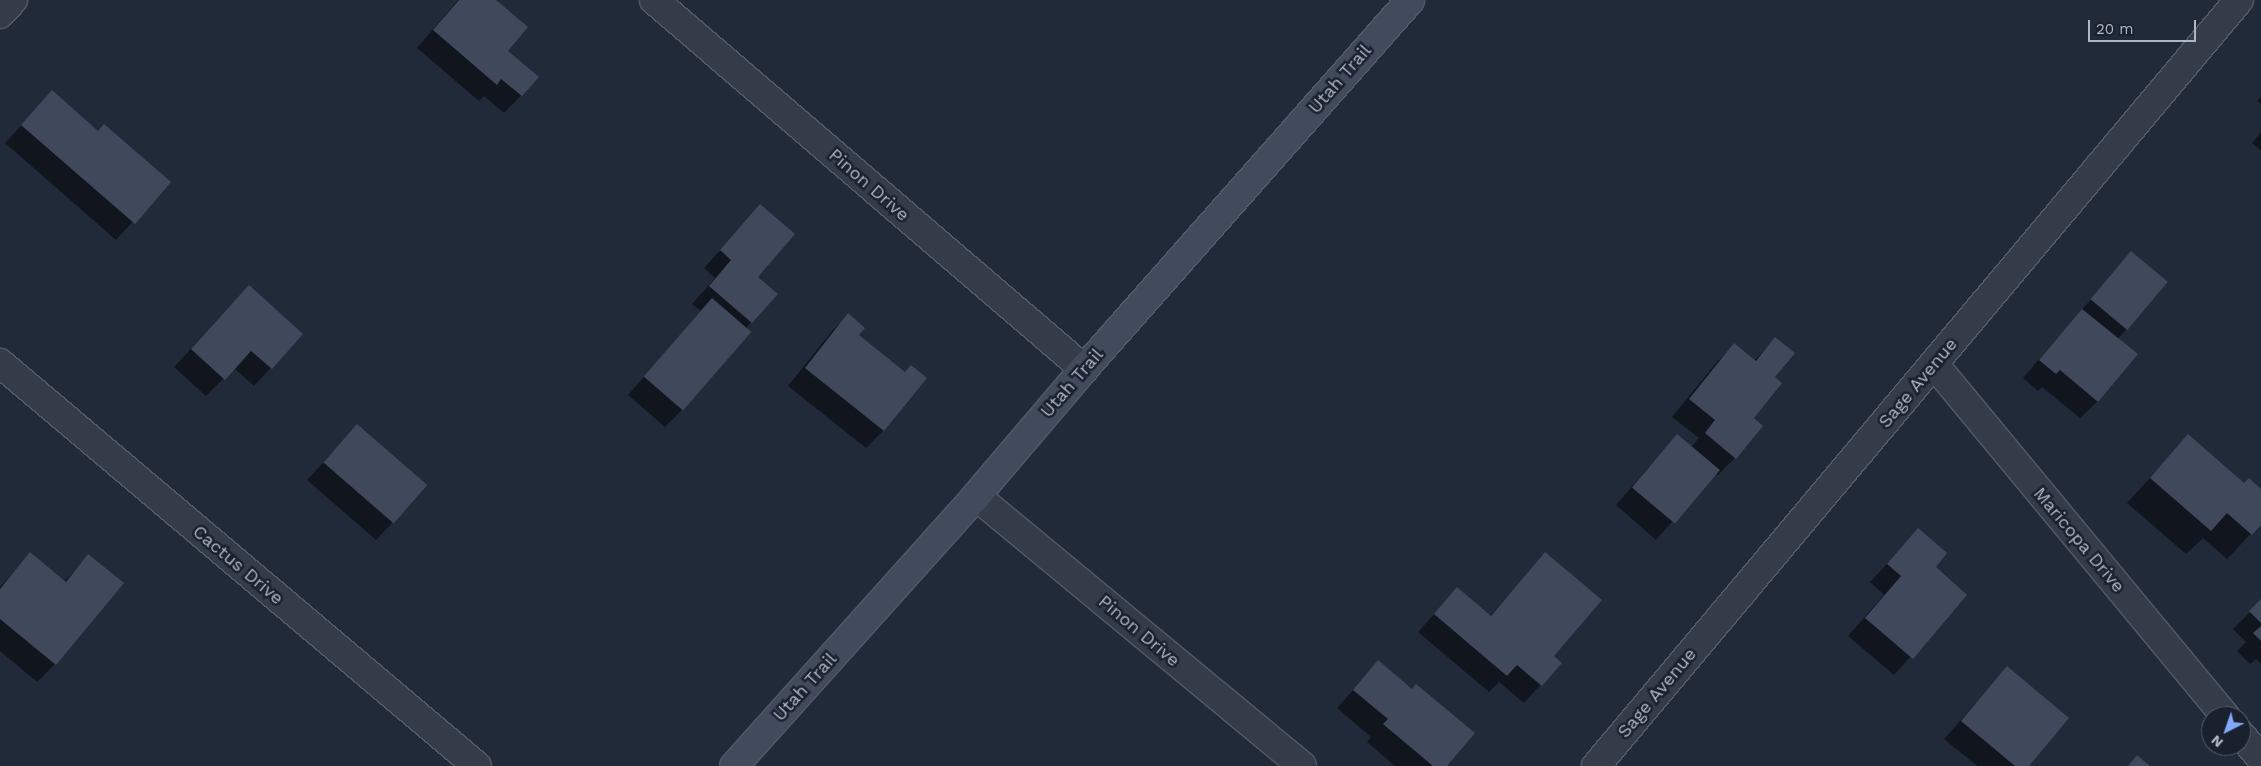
<!DOCTYPE html>
<html>
<head>
<meta charset="utf-8">
<style>
  body { margin:0 }
  #map { position:relative; width:2261px; height:766px; overflow:hidden; background:#212a39; font-family:"Work Sans",sans-serif }
  div>[style] { position:absolute }
  [style*='--x'] { left:calc(var(--x)*1px); top:calc(var(--y)*1px); width:calc(var(--w)*1px); rotate:calc(var(--a)*1deg) }
  .shadow>* { inset:0; background:#0007 }
  .building>* { inset:0; background:#40495b; transform-origin:0 0 }
  .roads { filter:drop-shadow(1px 0 #525967) drop-shadow(-1px 0 #525967) drop-shadow(0 1px #525967) drop-shadow(0 -1px #525967) }
  .street>* { height:28px; margin:-14px; padding:0 14px; transform-origin:14px; border-radius:14px; background:#343c49 }
  .secondary>* { height:28px; margin:-14px; padding:0 14px; transform-origin:14px; border-radius:14px; background:#424b5c }
  span { translate:-50% -50%; white-space:nowrap; text-align:center; line-height:1.15; -webkit-text-stroke:5px #1a212e; paint-order:stroke }
  .street-label { font-size:18px; color:#afb6c5 }
  .north { position:absolute; left:2201px; top:706px; width:50px; height:50px; box-sizing:border-box; background:#1a212e; border:1px solid #565d6a; border-radius:50%; rotate:221deg; font-size:14px; font-weight:700; line-height:20px; text-align:center; color:#afb6c5 }
  .north::after { content:''; display:block; margin:auto; width:18px; height:22px; background:#82a9f8; clip-path:polygon(50% 0,100% 100%,50% 72%,0 100%) }
  .scale { position:absolute; left:2088px; top:20px; width:108px; height:22px; box-sizing:border-box; border:2px solid #afb6c5; border-top:0; padding-left:6px; font-size:15px; line-height:18px; white-space:nowrap; color:#afb6c5; -webkit-text-stroke:4px #1a212e; paint-order:stroke }
</style>
</head>
<body>
<div id="map">
  <div class="shadow">
    <i style="clip-path:polygon(458px 0,494px 0,506px 51px,521px 96px,504px 113px,484px 96px,479px 101px,417px 48px)"></i>
    <i style="clip-path:polygon(52px 92px,98px 132px,169px 182px,116px 240px,5px 143px)"></i>
    <i style="clip-path:polygon(2261px 97px,2261px 104px,2257px 101px)"></i>
    <i style="clip-path:polygon(2261px 132px,2261px 151px,2252px 143px)"></i>
    <i style="clip-path:polygon(760px 206px,757px 277px,751px 322px,682px 410px,665px 427px,628px 395px,701px 311px,692px 304px,715px 278px,704px 268px)"></i>
    <i style="clip-path:polygon(2131px 253px,2126px 330px,2117px 339px,2098px 401px,2080px 418px,2042px 387px,2038px 391px,2023px 378px)"></i>
    <i style="clip-path:polygon(232px 304px,302px 334px,254px 386px,234px 368px,206px 396px,174px 367px)"></i>
    <i style="clip-path:polygon(848px 315px,857px 335px,904px 373px,925px 378px,883px 431px,866px 448px,788px 386px,831px 332px)"></i>
    <i style="clip-path:polygon(1775px 339px,1752px 418px,1735px 458px,1718px 475px,1715px 473px,1656px 540px,1616px 505px,1677px 435px,1691px 447px,1699px 438px,1672px 417px,1717px 362px,1734px 345px,1754px 361px)"></i>
    <i style="clip-path:polygon(357px 426px,393px 522px,376px 540px,307px 480px)"></i>
    <i style="clip-path:polygon(2188px 436px,2244px 485px,2261px 490px,2261px 523px,2227px 559px,2203px 538px,2186px 554px,2127px 503px)"></i>
    <i style="clip-path:polygon(1919px 530px,1934px 567px,1966px 595px,1894px 675px,1848px 636px,1884px 595px,1870px 582px)"></i>
    <i style="clip-path:polygon(30px 554px,64px 582px,88px 556px,122px 583px,55px 664px,37px 682px,0 651px,0 587px)"></i>
    <i style="clip-path:polygon(1545px 554px,1552px 656px,1560px 663px,1524px 703px,1499px 682px,1489px 692px,1418px 632px,1457px 589px,1490px 616px)"></i>
    <i style="clip-path:polygon(2261px 601px,2261px 664px,2256px 659px,2250px 664px,2237px 651px,2246px 642px,2233px 629px)"></i>
    <i style="clip-path:polygon(1378px 662px,1445px 766px,1395px 766px,1367px 742px,1371px 737px,1337px 708px)"></i>
    <i style="clip-path:polygon(2007px 668px,2028px 766px,1977px 766px,1944px 739px)"></i>
  </div>
  <div class="building">
    <i style="clip-path:polygon(459px 0,496px 0,528px 27px,508px 51px,539px 77px,522px 96px,501px 79px,497px 85px,433px 30px)"></i>
    <i style="clip-path:polygon(52px 90px,98px 131px,104px 124px,171px 182px,135px 224px,21px 125px)"></i>
    <i style="clip-path:polygon(760px 204px,795px 234px,758px 277px,778px 294px,752px 323px,709px 286px,731px 260px,720px 250px)"></i>
    <i style="left:2131px;top:251px;width:48px;height:63px;rotate:40deg"></i>
    <i style="clip-path:polygon(249px 285px,303px 334px,272px 369px,251px 351px,225px 380px,191px 349px)"></i>
    <i style="left:712px;top:298px;width:52px;height:104px;rotate:41deg"></i>
    <i style="clip-path:polygon(2082px 309px,2138px 354px,2098px 402px,2060px 370px,2056px 374px,2039px 360px)"></i>
    <i style="clip-path:polygon(848px 313px,865px 328px,859px 335px,905px 372px,911px 365px,927px 378px,884px 431px,805px 368px)"></i>
    <i style="clip-path:polygon(1775px 337px,1795px 353px,1775px 377px,1782px 383px,1754px 418px,1763px 426px,1736px 459px,1705px 433px,1715px 420px,1689px 399px,1734px 343px,1756px 361px)"></i>
    <i style="left:357px;top:424px;width:93px;height:51px;rotate:41deg"></i>
    <i style="left:1677px;top:434px;width:56px;height:70px;rotate:40deg"></i>
    <i style="clip-path:polygon(2188px 434px,2244px 483px,2249px 478px,2261px 489px,2261px 525px,2252px 535px,2227px 513px,2211px 531px,2150px 478px)"></i>
    <i style="clip-path:polygon(1918px 528px,1947px 553px,1936px 567px,1967px 595px,1913px 659px,1865px 618px,1901px 576px,1887px 564px)"></i>
    <i style="clip-path:polygon(30px 552px,66px 582px,88px 554px,124px 583px,56px 665px,0 619px,0 589px)"></i>
    <i style="clip-path:polygon(1545px 552px,1602px 600px,1554px 656px,1562px 663px,1542px 686px,1517px 665px,1507px 676px,1434px 614px,1457px 587px,1491px 616px)"></i>
    <i style="clip-path:polygon(2261px 599px,2261px 623px,2249px 611px)"></i>
    <i style="clip-path:polygon(2261px 626px,2261px 641px,2253px 633px)"></i>
    <i style="clip-path:polygon(1378px 660px,1412px 689px,1416px 684px,1475px 733px,1447px 766px,1433px 766px,1383px 724px,1388px 719px,1353px 690px)"></i>
    <i style="clip-path:polygon(2007px 666px,2069px 718px,2029px 766px,2015px 766px,1961px 721px)"></i>
    <i style="clip-path:polygon(2137px 755px,2150px 766px,2128px 766px)"></i>
  </div>
  <div class="roads">
    <div class="street">
      <i style="--x:654;--y:0;--w:567;--a:40.63"></i>
      <i style="--x:0;--y:14;--w:19;--a:-47"></i>
      <i style="--x:0;--y:363;--w:624;--a:40.19"></i>
      <i style="--x:1934;--y:364;--w:457;--a:50.4"></i>
      <i style="--x:976;--y:496;--w:423;--a:39.6"></i>
      <i style="--x:2241;--y:735;--w:30;--a:49"></i>
      <i style="--x:1596;--y:766;--w:1000;--a:-49.99"></i>
    </div>
    <div class="secondary">
      <i style="--x:734;--y:766;--w:363;--a:-48.1"></i>
      <i style="--x:976;--y:496;--w:167;--a:-49.6"></i>
      <i style="--x:1084;--y:369;--w:492;--a:-48.5"></i>
    </div>
  </div>
  <div class="street-label">
    <span style="left:1340px;top:79px;rotate:-49deg">Utah Trail</span>
    <span style="left:869px;top:185px;rotate:41deg">Pinon Drive</span>
    <span style="left:1072px;top:383px;rotate:-49deg">Utah Trail</span>
    <span style="left:1918px;top:383px;rotate:-50deg">Sage Avenue</span>
    <span style="left:2079px;top:540px;rotate:50deg">Maricopa Drive</span>
    <span style="left:238px;top:565px;rotate:40deg">Cactus Drive</span>
    <span style="left:1139px;top:631px;rotate:40deg">Pinon Drive</span>
    <span style="left:805px;top:687px;rotate:-48deg">Utah Trail</span>
    <span style="left:1657px;top:693px;rotate:-50deg">Sage Avenue</span>
  </div>
  <div class="north">N</div>
  <div class="scale">20 m</div>
</div>
</body>
</html>
